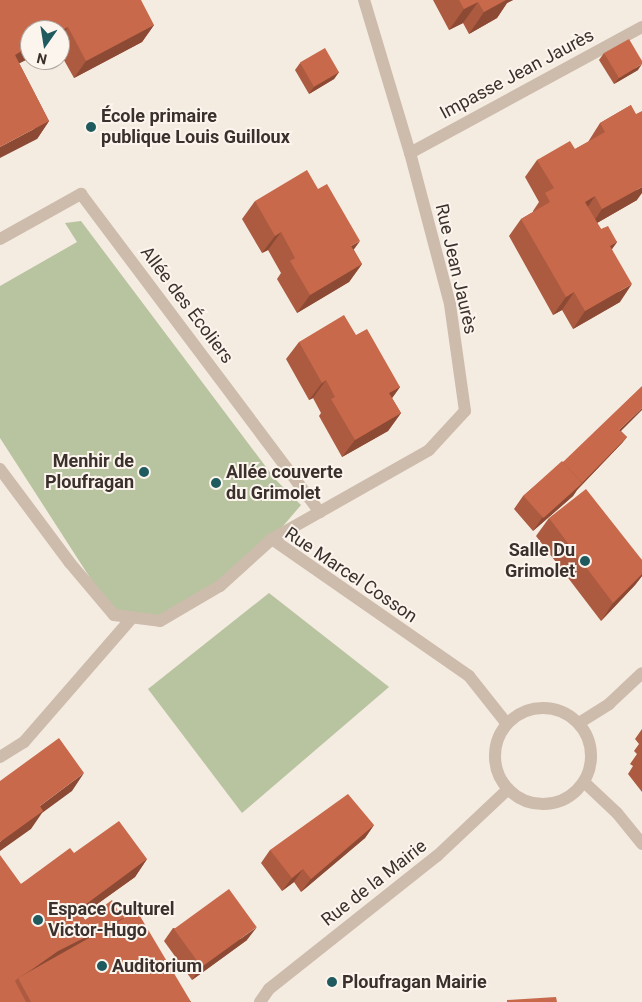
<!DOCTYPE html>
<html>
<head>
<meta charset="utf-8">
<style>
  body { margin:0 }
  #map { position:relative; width:642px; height:1002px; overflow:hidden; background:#f4ebe1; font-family:Roboto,sans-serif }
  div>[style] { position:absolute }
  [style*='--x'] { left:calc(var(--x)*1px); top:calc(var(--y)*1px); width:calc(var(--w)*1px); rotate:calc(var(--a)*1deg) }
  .green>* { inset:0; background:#b8c4a0 }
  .lane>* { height:12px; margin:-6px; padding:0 6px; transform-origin:6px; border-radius:6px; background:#cdbbac }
  .street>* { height:12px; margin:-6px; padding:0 6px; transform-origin:6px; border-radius:6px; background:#cdbbac }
  .street>.ring { margin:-6px; padding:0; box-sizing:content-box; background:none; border:12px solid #cdbbac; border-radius:50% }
  .wall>* { inset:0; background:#ac5a40 }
  .shaded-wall>* { inset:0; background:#8c4a34 }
  .building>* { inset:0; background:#c8694b; transform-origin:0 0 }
  .dots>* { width:14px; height:14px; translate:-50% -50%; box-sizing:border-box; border:2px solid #fbf5ee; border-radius:50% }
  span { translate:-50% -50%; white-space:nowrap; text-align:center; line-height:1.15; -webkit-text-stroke:4px #fbf5ee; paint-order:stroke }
  .street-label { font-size:18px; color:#3b302b }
  .poi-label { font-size:18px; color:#3b302b; font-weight:700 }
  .left { translate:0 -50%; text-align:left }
  .right { translate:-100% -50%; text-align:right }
  .north { position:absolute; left:20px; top:20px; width:50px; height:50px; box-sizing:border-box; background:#fbf5ee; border:1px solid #aea6a0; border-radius:50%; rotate:193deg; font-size:14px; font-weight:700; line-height:20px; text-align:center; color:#3b302b }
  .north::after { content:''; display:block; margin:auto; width:18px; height:22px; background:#1f5a5e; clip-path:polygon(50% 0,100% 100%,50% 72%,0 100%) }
</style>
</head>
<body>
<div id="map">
  <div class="green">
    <i style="clip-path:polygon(81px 221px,275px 479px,301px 505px,272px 539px,220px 586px,160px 621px,114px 615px,0 438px,0 286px,77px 242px,65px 223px)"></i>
    <i style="clip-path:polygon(269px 593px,389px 687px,242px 813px,148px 689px)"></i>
  </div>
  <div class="lane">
    <i style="--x:410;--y:153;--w:264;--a:-28.5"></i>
    <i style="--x:0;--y:239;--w:93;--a:-29.1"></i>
    <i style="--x:81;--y:194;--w:398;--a:53.1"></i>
  </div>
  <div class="street">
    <i style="--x:0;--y:469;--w:117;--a:53.3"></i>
    <i style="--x:70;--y:563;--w:68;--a:49.8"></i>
    <i style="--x:114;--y:615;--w:46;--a:7.4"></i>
    <i style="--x:160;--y:621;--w:69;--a:-30.3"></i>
    <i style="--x:220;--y:586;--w:70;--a:-42.1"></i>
    <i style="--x:272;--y:539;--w:240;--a:34.8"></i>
    <i style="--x:469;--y:676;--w:61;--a:51.6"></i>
    <i style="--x:272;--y:539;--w:180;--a:-29.5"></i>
    <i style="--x:429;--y:450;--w:53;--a:-47.3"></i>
    <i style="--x:465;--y:411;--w:108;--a:-98"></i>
    <i style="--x:450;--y:304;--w:156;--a:-104.8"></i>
    <i style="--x:410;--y:153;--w:160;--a:-106.7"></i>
    <i class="ring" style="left:495px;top:708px;width:84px;height:84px"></i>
    <i style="--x:579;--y:723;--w:36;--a:-32"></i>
    <i style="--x:609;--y:704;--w:45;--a:-43.2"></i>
    <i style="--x:0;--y:757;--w:28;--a:-32"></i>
    <i style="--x:24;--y:742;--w:163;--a:-49"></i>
    <i style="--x:584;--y:782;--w:45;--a:43.2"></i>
    <i style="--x:617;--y:813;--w:40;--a:51"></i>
    <i style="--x:260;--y:1002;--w:16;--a:-55"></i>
    <i style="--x:269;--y:989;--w:214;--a:-38.4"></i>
    <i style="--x:437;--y:856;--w:98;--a:-43.3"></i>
  </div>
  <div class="wall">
    <i style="clip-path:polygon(0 0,154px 25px,142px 42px,74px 78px,60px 53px,60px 30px,30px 58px,19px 63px,49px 121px,37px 139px)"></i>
    <i style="clip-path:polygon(433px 0,513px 0,507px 3px,497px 18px,469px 34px,463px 23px,449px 30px)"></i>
    <i style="clip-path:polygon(604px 53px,638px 70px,614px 84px,599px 60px)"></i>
    <i style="clip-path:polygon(300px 63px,339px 72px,334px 79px,309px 94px,295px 70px)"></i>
    <i style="clip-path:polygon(631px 105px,637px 200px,597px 223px,601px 229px,617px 242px,612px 249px,620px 302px,573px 329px,562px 310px,553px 315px,509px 236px,521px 219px,533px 212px,533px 211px,539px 202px,525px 177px,537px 160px,575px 149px,588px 142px,600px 123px)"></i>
    <i style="clip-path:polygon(255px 201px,354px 250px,362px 264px,349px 282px,297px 313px,277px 279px,281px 273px,268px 250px,262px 253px,242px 219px)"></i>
    <i style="clip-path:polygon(356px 335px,400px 387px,392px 398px,401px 413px,388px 431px,342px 457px,319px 416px,321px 413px,313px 398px,309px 400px,286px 359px,299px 342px)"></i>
    <i style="clip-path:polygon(621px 431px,627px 437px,622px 443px,577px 490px,573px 496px,533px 531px,514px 509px,523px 496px,563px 462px)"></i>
    <i style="clip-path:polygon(549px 518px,642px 560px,642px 576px,635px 585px,601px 621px,536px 536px)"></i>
    <i style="clip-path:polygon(642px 729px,642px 792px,628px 774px,633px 766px,630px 764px,637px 754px,634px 751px,639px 744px,635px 739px)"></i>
    <i style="clip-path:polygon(374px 825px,365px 838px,301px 892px,294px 882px,282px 891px,261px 863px,270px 850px)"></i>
    <i style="clip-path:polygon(74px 853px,147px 859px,135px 877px,82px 915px,85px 920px,117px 909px,191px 1002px,0 1002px,21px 884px)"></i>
    <i style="clip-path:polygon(173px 928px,247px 940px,192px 980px,164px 941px)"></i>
  </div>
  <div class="shaded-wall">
    <i style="clip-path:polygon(500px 0,513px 0,507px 3px,497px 18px,469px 34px,484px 12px)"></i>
    <i style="clip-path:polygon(478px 2px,463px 23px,449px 30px,464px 9px)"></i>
    <i style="clip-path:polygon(154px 25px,142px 42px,74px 78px,86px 61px)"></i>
    <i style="clip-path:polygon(68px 27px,60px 38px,60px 31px)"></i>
    <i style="clip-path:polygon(30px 46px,30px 58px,2px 72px,15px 55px)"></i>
    <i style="clip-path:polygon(642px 64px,638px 70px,614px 84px,619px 78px)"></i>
    <i style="clip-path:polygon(339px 72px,334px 79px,309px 94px,314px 87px)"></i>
    <i style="clip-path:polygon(49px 121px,37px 139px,0 158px,0 147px)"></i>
    <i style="clip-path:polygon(642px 187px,642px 193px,637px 200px,590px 227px,602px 209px)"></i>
    <i style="clip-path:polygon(595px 196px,583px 214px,585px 202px)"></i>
    <i style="clip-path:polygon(281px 232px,268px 250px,262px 253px,275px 236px)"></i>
    <i style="clip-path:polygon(360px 241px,347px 259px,351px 246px)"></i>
    <i style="clip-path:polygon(617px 242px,604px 260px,610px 246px)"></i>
    <i style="clip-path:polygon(362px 264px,349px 282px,297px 313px,310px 295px)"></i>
    <i style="clip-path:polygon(632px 284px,620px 302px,573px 329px,585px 311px)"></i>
    <i style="clip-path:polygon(574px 292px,562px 310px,553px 315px,566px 297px)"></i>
    <i style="clip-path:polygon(326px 380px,313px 398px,309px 400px,322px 383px)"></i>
    <i style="clip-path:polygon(400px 387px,387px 405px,389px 393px)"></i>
    <i style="clip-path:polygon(642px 408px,642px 410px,615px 437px,619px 430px)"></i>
    <i style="clip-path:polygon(401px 413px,388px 431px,342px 457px,355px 440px)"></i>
    <i style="clip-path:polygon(627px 437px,622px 443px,577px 490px,573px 496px,533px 531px,542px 518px)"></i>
    <i style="clip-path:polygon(642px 574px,642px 576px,635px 585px,601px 621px,613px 603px)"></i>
    <i style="clip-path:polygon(84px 773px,72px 791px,42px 813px,31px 829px,0 851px,0 842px,40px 806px)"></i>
    <i style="clip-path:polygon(374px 825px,365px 838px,301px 892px,311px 879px)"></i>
    <i style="clip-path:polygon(147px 859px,135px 877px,65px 927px,78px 910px)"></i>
    <i style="clip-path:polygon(303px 869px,294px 882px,282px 891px,292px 878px)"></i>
    <i style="clip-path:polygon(132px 914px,18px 979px,58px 951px)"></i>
    <i style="clip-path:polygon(257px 927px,247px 940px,192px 980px,201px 967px)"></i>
  </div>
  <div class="building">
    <i style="clip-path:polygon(0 0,141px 0,154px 25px,86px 61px,68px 27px,60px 31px,60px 30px,30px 30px,30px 46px,15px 55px,49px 121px,0 147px)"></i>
    <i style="clip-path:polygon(459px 0,506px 0,484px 12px,478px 2px,464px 9px)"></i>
    <i style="clip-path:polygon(629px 39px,642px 61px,642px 64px,619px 78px,604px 53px)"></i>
    <i style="left:325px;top:48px;width:28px;height:29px;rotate:60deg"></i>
    <i style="clip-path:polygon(631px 105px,636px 114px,642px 111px,642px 187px,602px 209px,595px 196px,585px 202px,601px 229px,608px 226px,617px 242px,610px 246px,632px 284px,585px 311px,574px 292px,566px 297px,521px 219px,550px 202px,545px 193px,554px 188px,537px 160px,570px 141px,575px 149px,605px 132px,600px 123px)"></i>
    <i style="clip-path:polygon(307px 170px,318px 189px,327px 184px,360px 241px,351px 246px,362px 264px,310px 295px,290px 261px,295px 258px,281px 232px,275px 236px,255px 201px)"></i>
    <i style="clip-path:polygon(344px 315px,356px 335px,367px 329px,400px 387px,389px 393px,401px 413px,355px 440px,331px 399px,335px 397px,326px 380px,322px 383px,299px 342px)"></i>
    <i style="clip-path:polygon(642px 386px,642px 408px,619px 430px,627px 437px,582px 483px,563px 462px)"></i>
    <i style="left:562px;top:461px;width:30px;height:52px;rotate:48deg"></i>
    <i style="clip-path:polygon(586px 489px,642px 560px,642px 574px,613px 603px,549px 518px)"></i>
    <i style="clip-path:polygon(59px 738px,84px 773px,40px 806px,43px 811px,0 842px,0 781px)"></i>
    <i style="clip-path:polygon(348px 794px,374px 825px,311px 879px,303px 869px,292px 878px,270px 850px)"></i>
    <i style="clip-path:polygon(119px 821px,147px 859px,78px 910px,85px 920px,112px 900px,117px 909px,124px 904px,131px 914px,58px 951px,31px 970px,18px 978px,15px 981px,26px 1002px,0 1002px,0 855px,21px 884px,70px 848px,74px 853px)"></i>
    <i style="left:229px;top:889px;width:47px;height:68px;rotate:54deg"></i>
    <i style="clip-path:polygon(137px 911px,191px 1002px,31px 1002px,18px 978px)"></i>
    <i style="clip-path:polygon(556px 997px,557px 1002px,507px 1002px,507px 1000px)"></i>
  </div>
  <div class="dots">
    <i style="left:91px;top:127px;background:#1f5a5e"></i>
    <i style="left:144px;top:472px;background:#1f5a5e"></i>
    <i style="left:216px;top:483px;background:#1f5a5e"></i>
    <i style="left:585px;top:561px;background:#1f5a5e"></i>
    <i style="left:38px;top:920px;background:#1f5a5e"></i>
    <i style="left:102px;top:966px;background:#1f5a5e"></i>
    <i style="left:332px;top:982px;background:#1f5a5e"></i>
  </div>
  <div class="street-label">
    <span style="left:517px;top:74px;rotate:-28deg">Impasse Jean Jaurès</span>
    <span style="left:456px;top:269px;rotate:77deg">Rue Jean Jaurès</span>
    <span style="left:187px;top:305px;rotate:53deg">Allée des Écoliers</span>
    <span style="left:351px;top:575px;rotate:34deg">Rue Marcel Cosson</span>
    <span style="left:374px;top:883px;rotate:-38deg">Rue de la Mairie</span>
  </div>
  <div class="poi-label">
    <span class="left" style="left:101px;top:127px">École primaire<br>publique Louis Guilloux</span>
    <span class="right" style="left:134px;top:472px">Menhir de<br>Ploufragan</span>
    <span class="left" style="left:226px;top:483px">Allée couverte<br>du Grimolet</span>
    <span class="right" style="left:575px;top:561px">Salle Du<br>Grimolet</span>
    <span class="left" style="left:48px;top:920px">Espace Culturel<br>Victor-Hugo</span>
    <span class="left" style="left:112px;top:966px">Auditorium</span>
    <span class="left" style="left:342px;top:982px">Ploufragan Mairie</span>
  </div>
  <div class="north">N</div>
</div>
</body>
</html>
